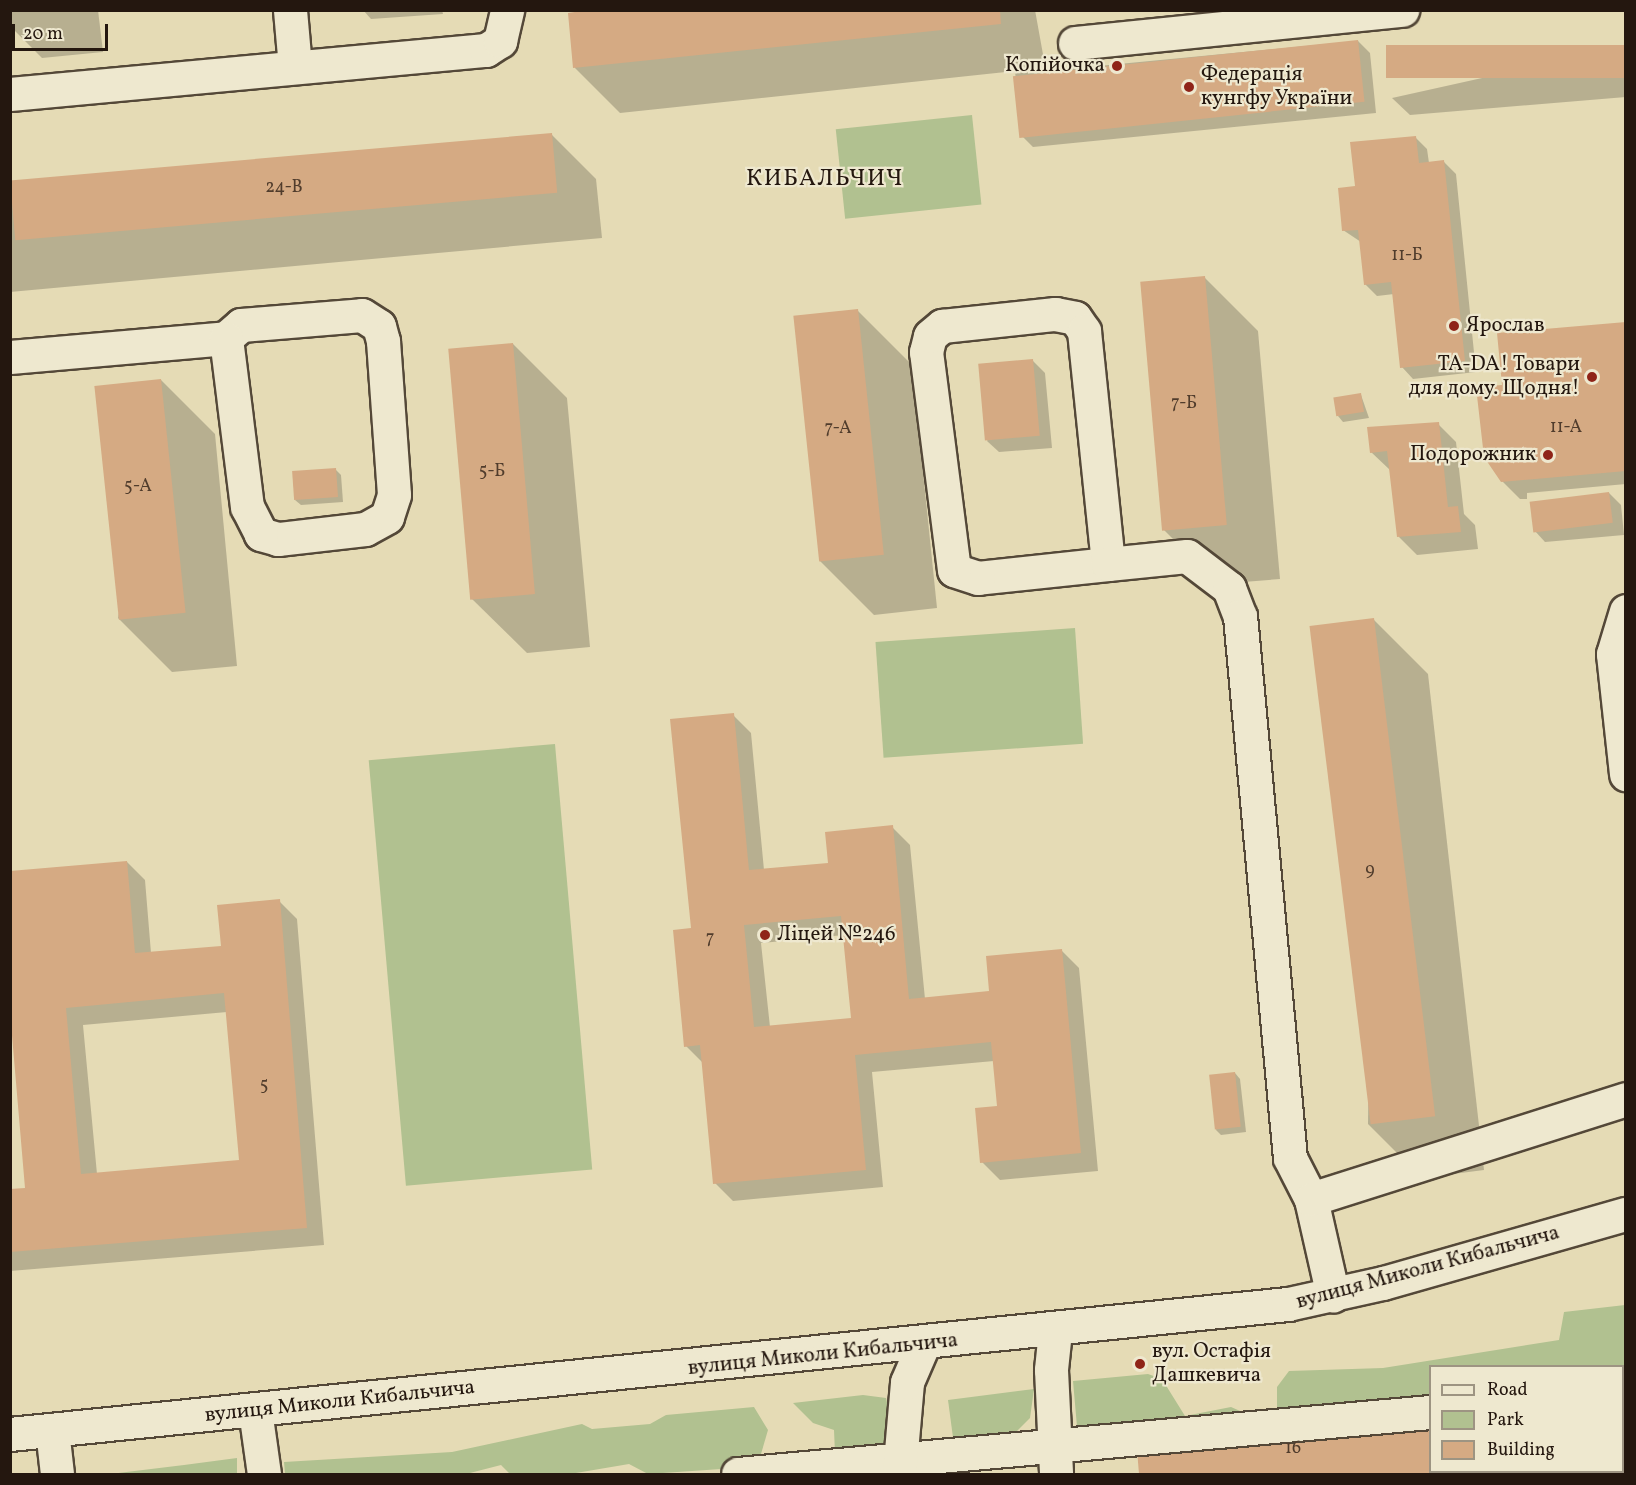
<!DOCTYPE html>
<html>
<head>
<meta charset="utf-8">
<style>
  body { margin:0 }
  #map { position:relative; width:1636px; height:1485px; overflow:hidden; background:#e5dbb5; font-family:Vollkorn,serif }
  div>[style] { position:absolute }
  [style*='--x'] { left:calc(var(--x)*1px); top:calc(var(--y)*1px); width:calc(var(--w)*1px); rotate:calc(var(--a)*1deg) }
  .green>* { inset:0; background:#b1c190; transform-origin:0 0 }
  .shadow>* { inset:0; background:#0003 }
  .building>* { inset:0; background:#d5aa83; transform-origin:0 0 }
  .roads { filter:drop-shadow(2px 0 #544838) drop-shadow(-2px 0 #544838) drop-shadow(0 2px #544838) drop-shadow(0 -2px #544838) }
  .minor>* { height:33px; margin:-16.5px; padding:0 16.5px; transform-origin:16.5px; border-radius:16.5px; background:#eee8cf }
  .dots>* { width:16px; height:16px; translate:-50% -50%; box-sizing:border-box; border:3px solid #eee8cf; border-radius:50% }
  span { translate:-50% -50%; white-space:nowrap; text-align:center; line-height:1.15; -webkit-text-stroke:4.5px #eee8cf; paint-order:stroke }
  .number-label { font-size:18px; color:#503c2c }
  .number-label span { -webkit-text-stroke-width:0 }
  .poi-label { font-size:21px; color:#24170f }
  .right { translate:-100% -50%; text-align:right }
  .left { translate:0 -50%; text-align:left }
  .street-label { font-size:21px; color:#24170f }
  .quarter-label { font-size:24px; color:#24170f; letter-spacing:1.5px }
  .frame { position:absolute; inset:0; border:12px solid #24170f; pointer-events:none }
  .legend { position:absolute; left:1429px; top:1365px; width:195px; height:108px; box-sizing:border-box; background:#eee8cf; border:2px solid #9d9482; margin:0; padding:8px 10px; list-style:none; font-size:18px; color:#24170f }
  .legend li { display:flex; align-items:center; gap:12px; height:30px }
  .legend b { width:30px; border:2px solid #9d9482 }
  .scale { position:absolute; left:12px; top:24px; width:96px; height:27px; box-sizing:border-box; border:3px solid #24170f; border-top:0; padding-left:8px; font-size:18px; line-height:21px; white-space:nowrap; color:#24170f; -webkit-text-stroke:4px #eee8cf; paint-order:stroke }
</style>
</head>
<body>
<div id="map">
  <div class="green">
    <i style="left:972px;top:115px;width:90px;height:137px;rotate:84deg"></i>
    <i style="left:1075px;top:628px;width:116px;height:200px;rotate:86deg"></i>
    <i style="left:555px;top:744px;width:427px;height:187px;rotate:85deg"></i>
    <i style="clip-path:polygon(1625px 1305px,1625px 1386px,1622px 1366px,1430px 1366px,1430px 1403px,1277px 1417px,1277px 1387px,1289px 1371px,1383px 1368px,1559px 1340px,1564px 1312px)"></i>
    <i style="clip-path:polygon(1148px 1374px,1162px 1379px,1185px 1416px,1231px 1407px,1256px 1418px,1078px 1438px,1073px 1381px)"></i>
    <i style="clip-path:polygon(1034px 1389px,1030px 1418px,1015px 1433px,954px 1445px,948px 1400px)"></i>
    <i style="clip-path:polygon(863px 1395px,886px 1398px,893px 1430px,885px 1454px,835px 1454px,834px 1430px,813px 1423px,793px 1403px)"></i>
    <i style="clip-path:polygon(754px 1407px,768px 1430px,761px 1454px,736px 1468px,648px 1474px,629px 1464px,570px 1474px,510px 1474px,501px 1465px,466px 1474px,285px 1474px,284px 1462px,452px 1452px,582px 1424px,592px 1429px,650px 1424px,666px 1415px)"></i>
    <i style="clip-path:polygon(237px 1458px,237px 1474px,110px 1474px,184px 1465px)"></i>
  </div>
  <div class="shadow">
    <i style="clip-path:polygon(10px 10px,98px 10px,103px 52px,42px 58px,10px 26px)"></i>
    <i style="clip-path:polygon(363px 10px,442px 10px,443px 14px,371px 19px)"></i>
    <i style="clip-path:polygon(603px 10px,1035px 10px,1046px 71px,1358px 41px,1370px 53px,1376px 113px,1033px 147px,1021px 135px,1015px 71px,620px 113px,575px 68px,570px 14px)"></i>
    <i style="clip-path:polygon(1626px 46px,1626px 97px,1410px 115px,1392px 98px)"></i>
    <i style="clip-path:polygon(551px 134px,596px 179px,602px 238px,10px 292px,10px 184px)"></i>
    <i style="clip-path:polygon(1415px 137px,1427px 149px,1429px 163px,1444px 162px,1456px 174px,1476px 372px,1413px 379px,1402px 367px,1394px 294px,1377px 296px,1365px 284px,1361px 242px,1343px 230px,1356px 188px)"></i>
    <i style="clip-path:polygon(1204px 277px,1258px 331px,1280px 579px,1218px 584px,1164px 530px)"></i>
    <i style="clip-path:polygon(858px 311px,912px 365px,937px 608px,874px 615px,820px 561px)"></i>
    <i style="clip-path:polygon(1626px 324px,1626px 484px,1527px 493px,1527px 499px,1520px 499px,1502px 481px,1501px 387px)"></i>
    <i style="clip-path:polygon(513px 344px,567px 398px,590px 647px,527px 653px,472px 599px)"></i>
    <i style="clip-path:polygon(1033px 361px,1045px 373px,1052px 448px,999px 452px,987px 441px)"></i>
    <i style="clip-path:polygon(161px 380px,215px 434px,237px 666px,172px 672px,118px 618px)"></i>
    <i style="clip-path:polygon(1361px 395px,1369px 418px,1343px 422px,1338px 416px)"></i>
    <i style="clip-path:polygon(1438px 424px,1456px 442px,1464px 514px,1475px 525px,1478px 549px,1417px 555px,1399px 537px,1390px 470px,1371px 452px)"></i>
    <i style="clip-path:polygon(336px 470px,341px 475px,343px 502px,301px 505px,295px 500px)"></i>
    <i style="clip-path:polygon(1609px 493px,1621px 505px,1624px 535px,1545px 542px,1534px 530px)"></i>
    <i style="clip-path:polygon(1374px 620px,1428px 674px,1484px 1170px,1422px 1178px,1368px 1124px)"></i>
    <i style="clip-path:polygon(evenodd,733px 715px,751px 733px,764px 870px,830px 864px,892px 827px,910px 845px,925px 999px,991px 992px,1061px 950px,1079px 968px,1098px 1171px,1000px 1180px,982px 1162px,998px 1108px,994px 1061px,872px 1072px,883px 1187px,733px 1201px,715px 1183px,703px 1063px,686px 1046px,692px 930px,733px 715px,844px 935px,852px 1019px,770px 1027px,761px 943px,844px 935px)"></i>
    <i style="clip-path:polygon(evenodd,127px 862px,145px 880px,151px 953px,222px 947px,279px 901px,297px 919px,324px 1245px,10px 1271px,10px 1191px,27px 1190px,12px 1015px,127px 862px,227px 1012px,240px 1162px,97px 1174px,83px 1025px,227px 1012px)"></i>
    <i style="clip-path:polygon(1235px 1073px,1240px 1079px,1246px 1132px,1221px 1135px,1216px 1130px)"></i>
    <i style="clip-path:polygon(1430px 1425px,1430px 1472px,1622px 1472px,1622px 1466px,1623px 1474px,1141px 1474px,1138px 1452px)"></i>
  </div>
  <div class="building">
    <i style="clip-path:polygon(588px 10px,1000px 10px,1001px 24px,573px 68px,568px 13px)"></i>
    <i style="left:1358px;top:40px;width:62px;height:347px;rotate:84deg"></i>
    <i style="left:1626px;top:45px;width:33px;height:240px;rotate:90deg"></i>
    <i style="left:552px;top:133px;width:60px;height:544px;rotate:85deg"></i>
    <i style="clip-path:polygon(1416px 136px,1419px 163px,1444px 160px,1465px 361px,1400px 368px,1391px 282px,1364px 285px,1358px 230px,1342px 231px,1338px 188px,1355px 186px,1350px 142px)"></i>
    <i style="left:1205px;top:276px;width:250px;height:65px;rotate:85deg"></i>
    <i style="left:858px;top:309px;width:247px;height:65px;rotate:84deg"></i>
    <i style="clip-path:polygon(1626px 322px,1626px 471px,1501px 482px,1484px 457px,1476px 387px,1502px 385px,1497px 333px)"></i>
    <i style="left:513px;top:343px;width:252px;height:65px;rotate:85deg"></i>
    <i style="left:1033px;top:359px;width:77px;height:55px;rotate:85deg"></i>
    <i style="left:161px;top:379px;width:235px;height:67px;rotate:84deg"></i>
    <i style="left:1361px;top:393px;width:19px;height:28px;rotate:81deg"></i>
    <i style="clip-path:polygon(1439px 422px,1448px 507px,1458px 506px,1461px 532px,1397px 537px,1387px 451px,1370px 453px,1367px 427px)"></i>
    <i style="left:336px;top:468px;width:29px;height:44px;rotate:86deg"></i>
    <i style="left:1609px;top:492px;width:31px;height:80px;rotate:83deg"></i>
    <i style="left:1374px;top:618px;width:502px;height:65px;rotate:83deg"></i>
    <i style="clip-path:polygon(evenodd,734px 713px,749px 870px,828px 863px,825px 832px,893px 825px,909px 999px,989px 991px,986px 956px,1062px 949px,1081px 1153px,980px 1163px,975px 1108px,997px 1106px,991px 1042px,855px 1055px,866px 1170px,713px 1184px,700px 1045px,684px 1047px,673px 930px,691px 928px,670px 719px,734px 713px,841px 916px,851px 1018px,754px 1027px,744px 925px,841px 916px)"></i>
    <i style="clip-path:polygon(evenodd,127px 861px,135px 953px,221px 946px,217px 905px,280px 899px,307px 1228px,10px 1252px,10px 1189px,25px 1188px,10px 1012px,10px 871px,127px 861px,224px 993px,239px 1160px,81px 1174px,66px 1008px,224px 993px)"></i>
    <i style="left:1235px;top:1072px;width:55px;height:26px;rotate:84deg"></i>
    <i style="clip-path:polygon(1430px 1424px,1430px 1472px,1554px 1473px,1139px 1474px,1137px 1450px)"></i>
  </div>
  <div class="roads">
    <div class="minor">
      <i style="--x:290;--y:10;--w:57;--a:85"></i>
      <i style="--x:1075;--y:43;--w:329;--a:-5.8"></i>
      <i style="--x:10;--y:94;--w:478;--a:-5.3"></i>
      <i style="--x:486;--y:50;--w:17;--a:-33"></i>
      <i style="--x:500;--y:41;--w:32;--a:-77"></i>
      <i style="--x:10;--y:357;--w:217;--a:-5"></i>
      <i style="--x:226;--y:338;--w:20;--a:-41"></i>
      <i style="--x:241;--y:325;--w:121;--a:-4.7"></i>
      <i style="--x:362;--y:315;--w:20;--a:33"></i>
      <i style="--x:379;--y:326;--w:16;--a:75"></i>
      <i style="--x:383;--y:341;--w:154;--a:85.9"></i>
      <i style="--x:394;--y:495;--w:23;--a:108"></i>
      <i style="--x:387;--y:517;--w:25;--a:151"></i>
      <i style="--x:365;--y:529;--w:88;--a:173.4"></i>
      <i style="--x:278;--y:539;--w:18;--a:-164"></i>
      <i style="--x:261;--y:534;--w:30;--a:-117"></i>
      <i style="--x:247;--y:507;--w:170;--a:-97.1"></i>
      <i style="--x:1108;--y:564;--w:131;--a:173.9"></i>
      <i style="--x:978;--y:578;--w:25;--a:-162"></i>
      <i style="--x:954;--y:570;--w:220;--a:-97.3"></i>
      <i style="--x:926;--y:352;--w:16;--a:-76"></i>
      <i style="--x:930;--y:336;--w:16;--a:-40"></i>
      <i style="--x:942;--y:326;--w:114;--a:-6.1"></i>
      <i style="--x:1055;--y:314;--w:20;--a:11"></i>
      <i style="--x:1075;--y:318;--w:16;--a:55"></i>
      <i style="--x:1084;--y:331;--w:234;--a:84.1"></i>
      <i style="--x:1108;--y:564;--w:79;--a:-5.8"></i>
      <i style="--x:1187;--y:556;--w:53;--a:37.3"></i>
      <i style="--x:1229;--y:588;--w:30;--a:69"></i>
      <i style="--x:1240;--y:616;--w:544;--a:84.73"></i>
      <i style="--x:1290;--y:1158;--w:46;--a:62.9"></i>
      <i style="--x:1311;--y:1199;--w:99;--a:77.2"></i>
      <i style="--x:1626;--y:611;--w:45;--a:106.8"></i>
      <i style="--x:1613;--y:654;--w:121;--a:83.8"></i>
      <i style="--x:1311;--y:1199;--w:330;--a:-17.6"></i>
      <i style="--x:1055;--y:1331;--w:39;--a:96"></i>
      <i style="--x:1051;--y:1370;--w:104;--a:87.2"></i>
      <i style="--x:1622;--y:1395;--w:4;--a:-14"></i>
      <i style="--x:255;--y:1410;--w:65;--a:82"></i>
      <i style="--x:52;--y:1430;--w:44;--a:83.5"></i>
      <i style="--x:10;--y:1434;--w:1285;--a:-5.81"></i>
      <i style="--x:1288;--y:1304;--w:97;--a:-12.5"></i>
      <i style="--x:1383;--y:1283;--w:253;--a:-15.9"></i>
      <i style="--x:738;--y:1474;--w:695;--a:-5.12"></i>
      <i style="--x:899;--y:1474;--w:92;--a:-85"></i>
      <i style="--x:907;--y:1382;--w:40;--a:-66.6"></i>
    </div>
  </div>
  <div class="dots">
    <i style="left:1117px;top:66px;background:#8f2418"></i>
    <i style="left:1189px;top:87px;background:#8f2418"></i>
    <i style="left:1454px;top:326px;background:#8f2418"></i>
    <i style="left:1592px;top:377px;background:#8f2418"></i>
    <i style="left:1548px;top:455px;background:#8f2418"></i>
    <i style="left:765px;top:935px;background:#8f2418"></i>
    <i style="left:1140px;top:1364px;background:#8f2418"></i>
  </div>
  <div class="number-label">
    <span style="left:284px;top:188px">24-В</span>
    <span style="left:1407px;top:256px">11-Б</span>
    <span style="left:1184px;top:404px">7-Б</span>
    <span style="left:1566px;top:428px">11-А</span>
    <span style="left:838px;top:429px">7-А</span>
    <span style="left:492px;top:472px">5-Б</span>
    <span style="left:138px;top:487px">5-А</span>
    <span style="left:1370px;top:871px">9</span>
    <span style="left:710px;top:939px">7</span>
    <span style="left:264px;top:1086px">5</span>
    <span style="left:1293px;top:1449px">16</span>
  </div>
  <div class="poi-label">
    <span class="right" style="left:1105px;top:66px">Копійочка</span>
    <span class="left" style="left:1201px;top:87px">Федерація<br>кунгфу України</span>
    <span class="left" style="left:1466px;top:326px">Ярослав</span>
    <span class="right" style="left:1580px;top:377px">TA-DA! Товари<br>для дому. Щодня!</span>
    <span class="right" style="left:1536px;top:455px">Подорожник</span>
    <span class="left" style="left:777px;top:935px">Ліцей №246</span>
    <span class="left" style="left:1152px;top:1364px">вул. Остафія<br>Дашкевича</span>
  </div>
  <div class="street-label">
    <span style="left:1428px;top:1268px;rotate:-15deg">вулиця Миколи Кибальчича</span>
    <span style="left:823px;top:1355px;rotate:-6deg">вулиця Миколи Кибальчича</span>
    <span style="left:340px;top:1402px;rotate:-6deg">вулиця Миколи Кибальчича</span>
  </div>
  <div class="quarter-label">
    <span style="left:825px;top:180px">КИБАЛЬЧИЧ</span>
  </div>
  <div class="frame"></div>
  <ul class="legend">
  <li><b style="height:8px;background:#eee8cf"></b>Road</li>
  <li><b style="height:16px;background:#b1c190"></b>Park</li>
  <li><b style="height:16px;background:#d5aa83"></b>Building</li>
  </ul>
  <div class="scale">20 m</div>
</div>
</body>
</html>
